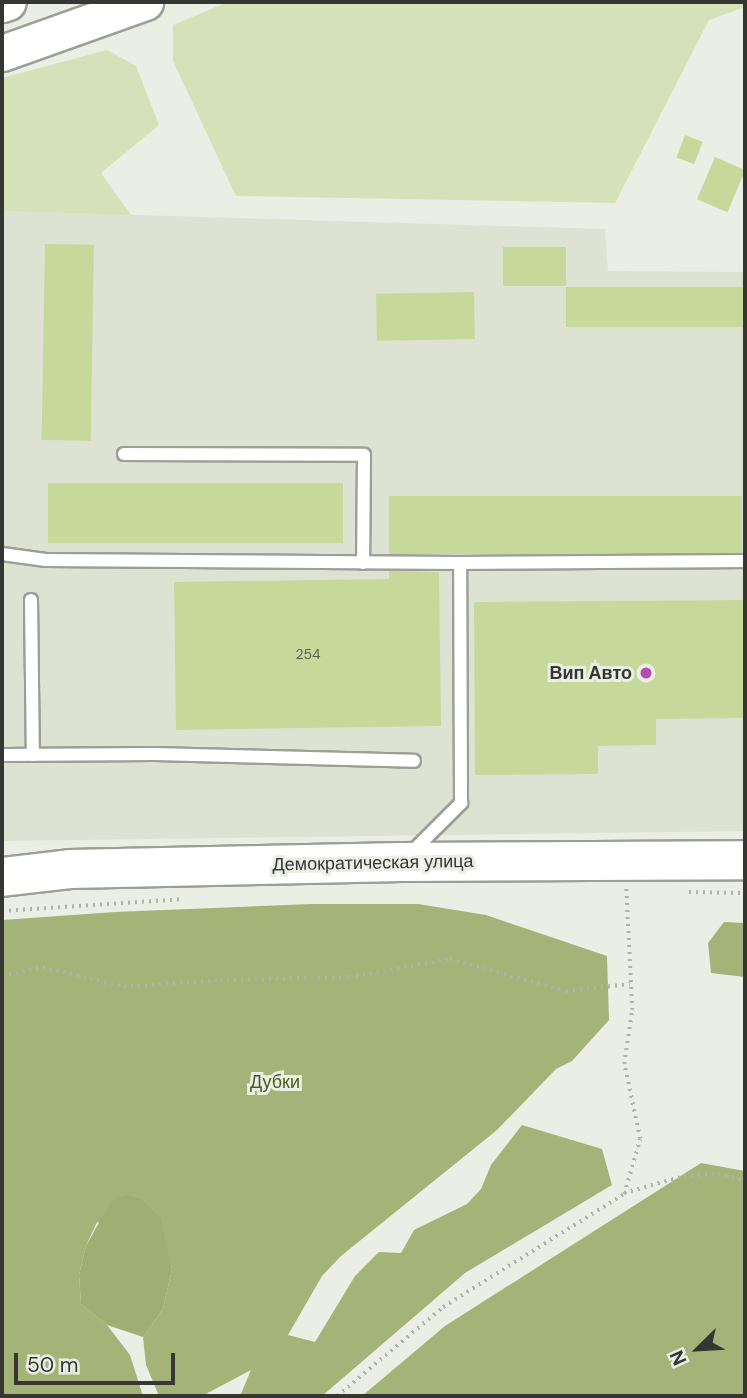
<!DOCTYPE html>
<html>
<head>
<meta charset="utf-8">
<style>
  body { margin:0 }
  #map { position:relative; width:747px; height:1398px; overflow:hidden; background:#ebeee5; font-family:"DM Sans",sans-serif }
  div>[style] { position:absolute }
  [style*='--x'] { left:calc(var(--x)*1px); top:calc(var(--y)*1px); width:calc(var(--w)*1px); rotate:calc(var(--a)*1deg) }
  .built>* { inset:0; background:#dee2d3 }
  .green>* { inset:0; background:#d5e1b8 }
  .forest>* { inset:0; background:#a4b478 }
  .water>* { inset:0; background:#9eaf73 }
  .building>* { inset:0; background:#c7d89b; transform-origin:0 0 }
  .path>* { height:3.5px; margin-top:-1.75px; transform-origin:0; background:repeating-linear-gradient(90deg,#afb1aa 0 2px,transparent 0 7px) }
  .roads { filter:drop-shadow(2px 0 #9c9f96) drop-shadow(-2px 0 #9c9f96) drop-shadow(0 2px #9c9f96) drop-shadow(0 -2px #9c9f96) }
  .lane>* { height:12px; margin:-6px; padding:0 6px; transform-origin:6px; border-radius:6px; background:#fff }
  .secondary>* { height:35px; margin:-17.5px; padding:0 17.5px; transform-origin:17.5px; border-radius:17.5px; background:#fff }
  .primary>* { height:38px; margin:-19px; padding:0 19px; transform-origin:19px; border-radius:19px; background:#fff }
  .dots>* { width:19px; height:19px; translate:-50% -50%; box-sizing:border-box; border:4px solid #ebeee5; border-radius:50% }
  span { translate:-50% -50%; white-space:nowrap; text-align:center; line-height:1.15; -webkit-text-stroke:6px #ebeee5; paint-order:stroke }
  .number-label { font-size:14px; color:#5a5f4d }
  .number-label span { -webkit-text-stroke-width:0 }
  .poi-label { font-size:18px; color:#363733; font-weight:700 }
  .right { translate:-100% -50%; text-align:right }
  .street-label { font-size:18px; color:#363733 }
  .park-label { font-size:18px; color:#4c5b19 }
  .frame { position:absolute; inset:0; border:4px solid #363733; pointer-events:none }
  .north { position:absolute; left:663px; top:1314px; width:70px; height:70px; -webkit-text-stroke:5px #ebeee5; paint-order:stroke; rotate:246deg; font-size:19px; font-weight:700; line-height:28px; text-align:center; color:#363733 }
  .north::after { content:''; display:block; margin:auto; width:24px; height:32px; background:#363733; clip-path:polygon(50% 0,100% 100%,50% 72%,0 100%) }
  .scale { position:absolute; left:14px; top:1353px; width:161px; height:32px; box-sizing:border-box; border:4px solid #363733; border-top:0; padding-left:9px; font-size:21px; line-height:24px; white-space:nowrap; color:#363733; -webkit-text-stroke:5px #ebeee5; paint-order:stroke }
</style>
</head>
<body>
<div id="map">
  <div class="built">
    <i style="clip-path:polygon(2px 211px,605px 229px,608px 271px,745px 272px,745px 831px,2px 841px)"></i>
  </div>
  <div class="green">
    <i style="clip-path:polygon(228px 2px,745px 2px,745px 7px,709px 20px,615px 203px,236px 196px,173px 61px,173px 25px)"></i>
    <i style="clip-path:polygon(107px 50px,136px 66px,159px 125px,101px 173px,131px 215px,2px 211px,2px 78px)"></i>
  </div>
  <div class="forest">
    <i style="clip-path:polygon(311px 904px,418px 904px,486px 915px,607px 956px,609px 1020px,572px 1061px,556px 1069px,497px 1130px,341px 1256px,322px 1276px,288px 1335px,315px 1342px,355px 1276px,379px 1252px,401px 1253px,414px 1230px,467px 1204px,481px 1189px,491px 1165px,522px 1125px,602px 1149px,612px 1185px,465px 1273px,322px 1396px,240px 1396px,251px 1370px,202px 1396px,159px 1396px,146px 1365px,143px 1337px,163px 1309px,172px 1269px,167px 1250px,97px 1222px,86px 1246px,79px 1275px,81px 1304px,107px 1325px,130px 1355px,143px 1396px,2px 1396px,2px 920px,115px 912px)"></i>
    <i style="clip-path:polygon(724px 922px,745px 923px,745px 977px,711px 973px,708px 943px)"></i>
    <i style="clip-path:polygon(701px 1163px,745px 1171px,745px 1396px,362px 1396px,445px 1326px)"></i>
  </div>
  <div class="water">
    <i style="clip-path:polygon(126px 1195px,141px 1199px,160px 1217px,172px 1269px,163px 1309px,143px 1337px,107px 1325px,81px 1304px,79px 1275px,86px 1246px,112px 1199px)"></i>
  </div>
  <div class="building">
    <i style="left:685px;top:135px;width:19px;height:24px;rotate:21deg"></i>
    <i style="left:715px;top:157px;width:33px;height:46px;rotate:23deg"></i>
    <i style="left:45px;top:244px;width:49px;height:196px;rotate:1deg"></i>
    <i style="left:503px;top:247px;width:63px;height:39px"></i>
    <i style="left:566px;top:287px;width:179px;height:40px"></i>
    <i style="left:474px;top:292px;width:47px;height:98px;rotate:89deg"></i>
    <i style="left:48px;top:483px;width:295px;height:60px"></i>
    <i style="left:389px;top:496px;width:353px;height:58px"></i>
    <i style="clip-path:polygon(389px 571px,439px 572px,441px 726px,176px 730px,174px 582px,389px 579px)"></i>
    <i style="clip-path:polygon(745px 600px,745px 718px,656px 719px,656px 745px,598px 746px,598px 774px,475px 775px,474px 602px)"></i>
  </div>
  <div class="path">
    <i style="--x:689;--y:892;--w:56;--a:1"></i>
    <i style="--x:2;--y:911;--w:179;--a:-3.8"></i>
    <i style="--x:2;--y:976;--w:42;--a:-12.4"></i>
    <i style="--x:43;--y:967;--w:83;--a:13.9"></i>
    <i style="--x:124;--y:987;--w:96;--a:-4.2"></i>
    <i style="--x:220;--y:980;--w:129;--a:-1.3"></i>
    <i style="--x:349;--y:977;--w:103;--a:-10.1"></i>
    <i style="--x:450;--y:959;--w:120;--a:15.4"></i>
    <i style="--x:566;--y:991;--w:64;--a:-6.2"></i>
    <i style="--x:624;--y:1193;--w:62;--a:-15.8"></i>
    <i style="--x:684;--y:1176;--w:34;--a:-3"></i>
    <i style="--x:718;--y:1174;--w:28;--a:13"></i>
    <i style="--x:337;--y:1396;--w:138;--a:-40"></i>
    <i style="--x:443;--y:1307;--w:213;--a:-32"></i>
    <i style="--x:624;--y:1194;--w:57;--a:-73.8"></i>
    <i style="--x:640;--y:1139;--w:77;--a:-102"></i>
    <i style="--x:624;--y:1064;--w:55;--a:-81.6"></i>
    <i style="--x:632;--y:1010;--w:121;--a:-92.8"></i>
  </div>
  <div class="roads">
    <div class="lane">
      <i style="--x:124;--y:454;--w:240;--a:0.2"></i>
      <i style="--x:364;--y:455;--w:108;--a:90.5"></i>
      <i style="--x:2;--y:554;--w:44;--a:7.8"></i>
      <i style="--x:46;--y:560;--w:414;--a:0.4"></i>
      <i style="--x:31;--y:600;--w:155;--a:89.3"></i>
      <i style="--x:2;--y:755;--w:153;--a:-0.4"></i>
      <i style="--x:155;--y:754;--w:259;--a:1.5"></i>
      <i style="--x:409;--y:855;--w:74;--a:-45"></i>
      <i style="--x:461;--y:803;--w:240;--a:-90.2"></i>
      <i style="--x:460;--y:563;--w:285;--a:-0.4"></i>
    </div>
    <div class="secondary">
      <i style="--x:2;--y:4;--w:6;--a:-18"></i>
      <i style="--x:2;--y:53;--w:152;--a:-19.6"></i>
    </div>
    <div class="primary">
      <i style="--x:2;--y:877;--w:68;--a:-6.7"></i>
      <i style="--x:70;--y:869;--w:332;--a:-1.2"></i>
      <i style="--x:402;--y:862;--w:343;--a:-0.3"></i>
    </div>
  </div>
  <div class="dots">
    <i style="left:646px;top:673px;background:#b34db1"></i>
  </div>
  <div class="number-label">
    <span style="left:308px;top:654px">254</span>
  </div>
  <div class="poi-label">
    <span class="right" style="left:632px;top:673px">Вип Авто</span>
  </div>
  <div class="street-label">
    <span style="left:373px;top:863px;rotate:-1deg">Демократическая улица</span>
  </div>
  <div class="park-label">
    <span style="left:275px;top:1082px">Дубки</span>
  </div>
  <div class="frame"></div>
  <div class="north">N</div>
  <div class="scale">50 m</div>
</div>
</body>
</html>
